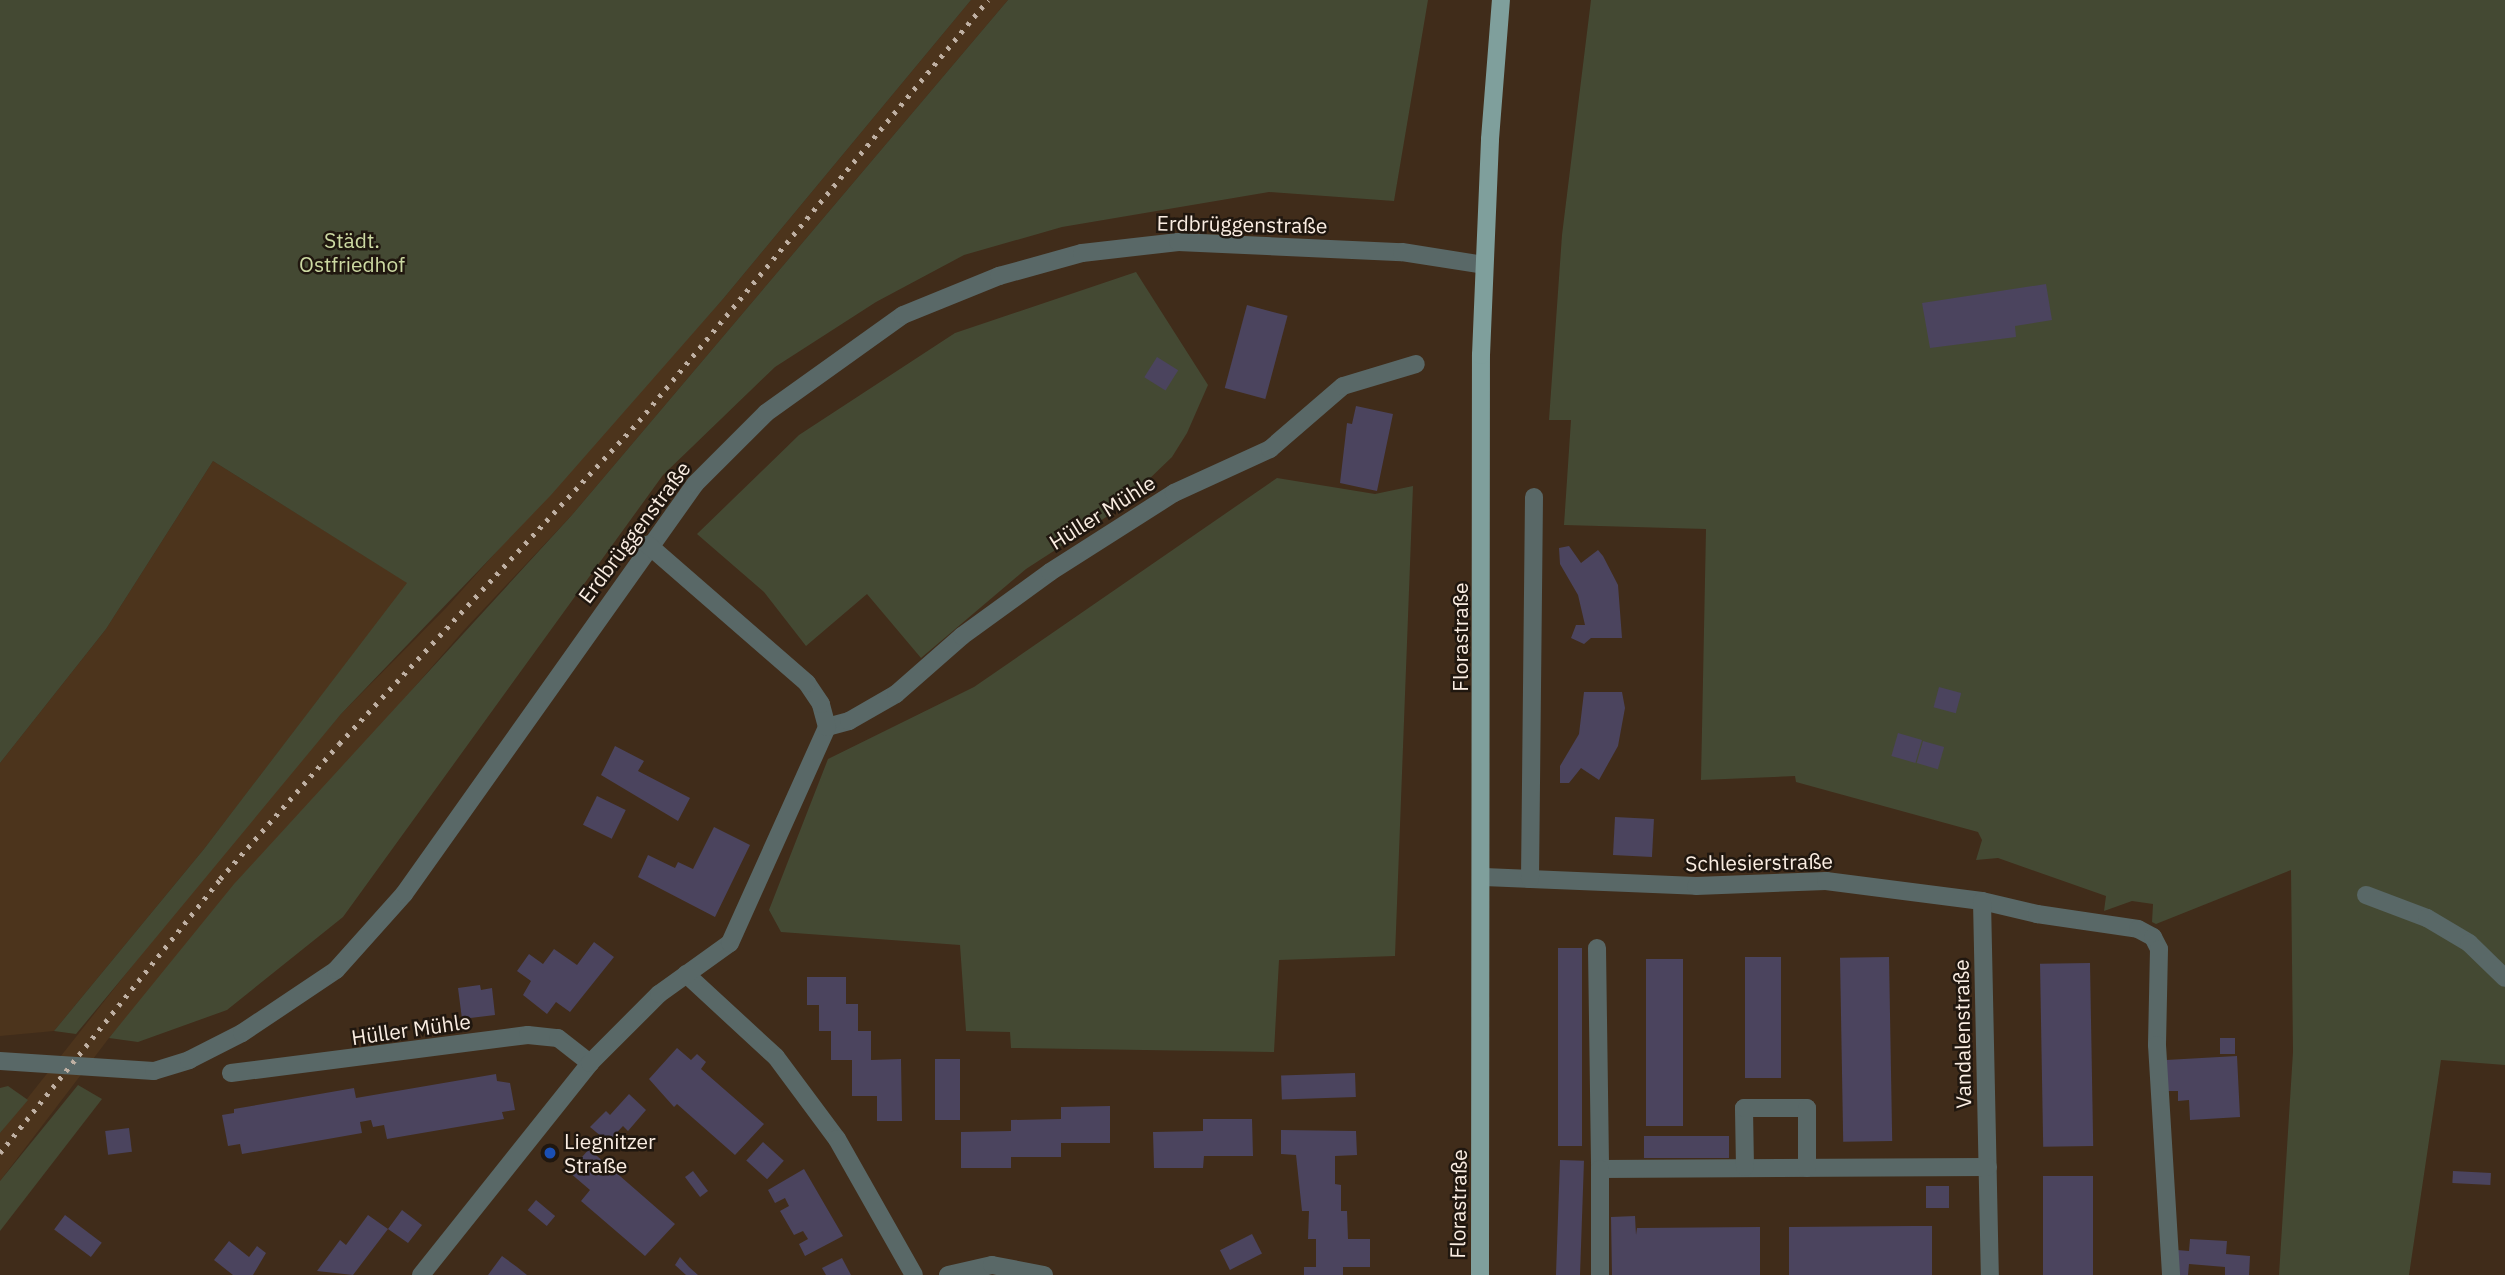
<!DOCTYPE html>
<html>
<head>
<meta charset="utf-8">
<style>
  body { margin:0 }
  #map { position:relative; width:2505px; height:1275px; overflow:hidden; background:#402c1a; font-family:"IBM Plex Sans",sans-serif }
  div>[style] { position:absolute }
  [style*='--x'] { left:calc(var(--x)*1px); top:calc(var(--y)*1px); width:calc(var(--w)*1px); rotate:calc(var(--a)*1deg) }
  .built>* { inset:0; background:#4c341c }
  .green>* { inset:0; background:#444933 }
  .building>* { inset:0; background:#4b445e; transform-origin:0 0 }
  .minor>* { height:18px; margin:-9px; padding:0 9px; transform-origin:9px; border-radius:9px; background:#596867 }
  .major>* { height:18px; margin:-9px; padding:0 9px; transform-origin:9px; border-radius:9px; background:#7f9f9c }
  .rail>* { height:5px; margin-top:-2.5px; transform-origin:0; background:repeating-linear-gradient(90deg,#bfb0a3 0 3.5px,transparent 0 10.5px) }
  .dots>* { width:19px; height:19px; translate:-50% -50%; box-sizing:border-box; border:4px solid #20170f; border-radius:50% }
  span { translate:-50% -50%; white-space:nowrap; text-align:center; line-height:1.15; -webkit-text-stroke:5px #20170f; paint-order:stroke }
  .street-label { font-size:21px; color:#faede2 }
  .park-label { font-size:21px; color:#ccd9a2 }
  .poi-label { font-size:21px; color:#faede2 }
  .left { translate:0 -50%; text-align:left }
</style>
</head>
<body>
<div id="map">
  <div class="built">
    <i style="clip-path:polygon(971px 0,1008px 0,572px 515px,465px 629px,109px 1038px,0 1181px,0 1133px,215px 861px,341px 714px,446px 608px,723px 299px)"></i>
    <i style="clip-path:polygon(213px 461px,408px 583px,204px 849px,54px 1031px,0 1036px,0 763px,106px 629px)"></i>
  </div>
  <div class="green">
    <i style="clip-path:polygon(0 0,971px 0,723px 299px,551px 495px,341px 714px,76px 1034px,54px 1031px,204px 849px,407px 583px,213px 461px,106px 629px,0 763px)"></i>
    <i style="clip-path:polygon(1008px 0,1428px 0,1394px 201px,1269px 192px,1062px 227px,964px 255px,876px 302px,775px 367px,663px 475px,343px 917px,227px 1010px,138px 1042px,109px 1038px,234px 884px,572px 515px)"></i>
    <i style="clip-path:polygon(1591px 0,2505px 0,2505px 1065px,2441px 1060px,2409px 1275px,2279px 1275px,2293px 1052px,2291px 870px,2156px 924px,2152px 922px,2153px 904px,2132px 901px,2104px 911px,2106px 896px,1998px 858px,1976px 860px,1982px 840px,1978px 832px,1796px 782px,1795px 776px,1701px 780px,1706px 529px,1564px 525px,1571px 420px,1549px 420px,1562px 235px)"></i>
    <i style="clip-path:polygon(1136px 272px,1208px 385px,1187px 433px,1172px 457px,1117px 510px,1026px 569px,921px 658px,867px 594px,806px 646px,764px 592px,697px 534px,799px 435px,955px 333px)"></i>
    <i style="clip-path:polygon(1277px 478px,1375px 494px,1413px 486px,1395px 956px,1279px 960px,1274px 1052px,1011px 1048px,1010px 1032px,966px 1031px,960px 945px,781px 932px,769px 910px,828px 759px,974px 687px)"></i>
    <i style="clip-path:polygon(78px 1085px,102px 1099px,0 1231px,0 1181px)"></i>
    <i style="clip-path:polygon(8px 1086px,28px 1100px,0 1133px,0 1088px)"></i>
  </div>
  <div class="building">
    <i style="clip-path:polygon(2046px 284px,2052px 320px,2015px 326px,2016px 337px,1930px 348px,1922px 303px)"></i>
    <i style="left:1247px;top:305px;width:42px;height:86px;rotate:15deg"></i>
    <i style="left:1157px;top:357px;width:25px;height:24px;rotate:32deg"></i>
    <i style="clip-path:polygon(1356px 406px,1393px 414px,1377px 491px,1340px 483px,1347px 423px,1352px 424px)"></i>
    <i style="clip-path:polygon(1569px 546px,1581px 563px,1598px 550px,1603px 556px,1618px 585px,1622px 638px,1591px 638px,1584px 644px,1571px 638px,1576px 625px,1585px 625px,1578px 595px,1560px 564px,1559px 548px)"></i>
    <i style="left:1939px;top:687px;width:23px;height:21px;rotate:15deg"></i>
    <i style="clip-path:polygon(1584px 692px,1622px 692px,1625px 708px,1618px 746px,1599px 780px,1581px 768px,1569px 783px,1560px 783px,1560px 766px,1579px 734px)"></i>
    <i style="left:1898px;top:733px;width:25px;height:24px;rotate:16deg"></i>
    <i style="left:1923px;top:741px;width:22px;height:23px;rotate:16deg"></i>
    <i style="clip-path:polygon(615px 746px,644px 761px,638px 771px,690px 798px,678px 821px,601px 775px)"></i>
    <i style="left:597px;top:796px;width:32px;height:32px;rotate:26deg"></i>
    <i style="left:1615px;top:817px;width:39px;height:38px;rotate:3deg"></i>
    <i style="clip-path:polygon(714px 827px,750px 845px,715px 917px,638px 877px,648px 855px,675px 868px,678px 862px,693px 869px)"></i>
    <i style="clip-path:polygon(594px 942px,614px 957px,570px 1012px,556px 1002px,547px 1014px,523px 995px,531px 981px,517px 971px,529px 954px,543px 964px,554px 949px,577px 965px)"></i>
    <i style="left:1558px;top:948px;width:24px;height:198px"></i>
    <i style="left:1781px;top:957px;width:121px;height:36px;rotate:90deg"></i>
    <i style="left:1889px;top:957px;width:184px;height:49px;rotate:89deg"></i>
    <i style="left:1646px;top:959px;width:37px;height:167px"></i>
    <i style="left:2090px;top:963px;width:183px;height:50px;rotate:89deg"></i>
    <i style="clip-path:polygon(807px 977px,846px 977px,846px 1004px,858px 1004px,858px 1031px,871px 1031px,871px 1060px,901px 1059px,902px 1121px,877px 1121px,877px 1096px,852px 1096px,852px 1060px,831px 1060px,831px 1031px,819px 1031px,819px 1005px,807px 1005px)"></i>
    <i style="clip-path:polygon(480px 985px,481px 990px,492px 988px,495px 1015px,462px 1019px,458px 988px)"></i>
    <i style="left:2220px;top:1038px;width:15px;height:16px"></i>
    <i style="clip-path:polygon(677px 1048px,691px 1060px,697px 1054px,706px 1062px,701px 1069px,764px 1124px,735px 1155px,677px 1104px,674px 1107px,649px 1079px)"></i>
    <i style="clip-path:polygon(2237px 1056px,2240px 1117px,2190px 1120px,2189px 1100px,2178px 1101px,2178px 1091px,2168px 1091px,2166px 1060px)"></i>
    <i style="left:935px;top:1059px;width:25px;height:61px"></i>
    <i style="left:1355px;top:1073px;width:24px;height:74px;rotate:88deg"></i>
    <i style="clip-path:polygon(496px 1074px,497px 1081px,510px 1083px,515px 1110px,502px 1112px,504px 1119px,387px 1139px,384px 1125px,373px 1127px,371px 1120px,360px 1122px,362px 1133px,242px 1154px,240px 1144px,228px 1146px,222px 1115px,234px 1113px,234px 1109px,354px 1088px,356px 1098px)"></i>
    <i style="clip-path:polygon(629px 1094px,646px 1110px,628px 1131px,623px 1126px,608px 1142px,590px 1127px,606px 1111px,610px 1115px)"></i>
    <i style="clip-path:polygon(1110px 1106px,1110px 1143px,1061px 1143px,1061px 1157px,1011px 1157px,1011px 1168px,961px 1168px,961px 1132px,1011px 1131px,1011px 1120px,1061px 1119px,1061px 1107px)"></i>
    <i style="clip-path:polygon(1203px 1119px,1252px 1119px,1253px 1156px,1204px 1156px,1203px 1168px,1154px 1168px,1153px 1132px,1203px 1131px)"></i>
    <i style="left:129px;top:1128px;width:24px;height:24px;rotate:83deg"></i>
    <i style="clip-path:polygon(1281px 1130px,1356px 1131px,1357px 1155px,1335px 1156px,1335px 1184px,1341px 1185px,1341px 1211px,1347px 1211px,1348px 1239px,1370px 1239px,1370px 1267px,1343px 1267px,1343px 1275px,1304px 1275px,1304px 1267px,1316px 1267px,1316px 1239px,1308px 1239px,1309px 1211px,1302px 1211px,1296px 1155px,1281px 1154px)"></i>
    <i style="left:1644px;top:1136px;width:85px;height:22px"></i>
    <i style="left:763px;top:1142px;width:28px;height:25px;rotate:42deg"></i>
    <i style="clip-path:polygon(589px 1149px,675px 1224px,645px 1256px,581px 1201px,590px 1190px,569px 1172px)"></i>
    <i style="left:1560px;top:1160px;width:24px;height:115px;rotate:2deg"></i>
    <i style="clip-path:polygon(804px 1169px,843px 1236px,805px 1256px,799px 1244px,808px 1239px,803px 1231px,794px 1235px,780px 1211px,789px 1206px,785px 1198px,775px 1203px,768px 1190px)"></i>
    <i style="left:693px;top:1171px;width:25px;height:10px;rotate:53deg"></i>
    <i style="left:2453px;top:1171px;width:38px;height:12px;rotate:3deg"></i>
    <i style="left:2043px;top:1176px;width:50px;height:99px"></i>
    <i style="left:1926px;top:1186px;width:23px;height:22px"></i>
    <i style="left:536px;top:1200px;width:25px;height:13px;rotate:40deg"></i>
    <i style="clip-path:polygon(402px 1210px,422px 1225px,408px 1243px,388px 1229px,353px 1275px,317px 1271px,340px 1240px,346px 1245px,368px 1215px,388px 1229px)"></i>
    <i style="left:65px;top:1215px;width:46px;height:18px;rotate:37deg"></i>
    <i style="clip-path:polygon(1635px 1216px,1636px 1235px,1637px 1228px,1760px 1227px,1760px 1275px,1612px 1275px,1611px 1217px)"></i>
    <i style="clip-path:polygon(1911px 1226px,1932px 1226px,1932px 1275px,1789px 1275px,1789px 1227px)"></i>
    <i style="left:1252px;top:1234px;width:22px;height:36px;rotate:63deg"></i>
    <i style="clip-path:polygon(2190px 1239px,2227px 1241px,2226px 1254px,2250px 1256px,2249px 1275px,2225px 1275px,2225px 1267px,2189px 1264px,2188px 1275px,2176px 1275px,2177px 1250px,2189px 1251px)"></i>
    <i style="clip-path:polygon(229px 1241px,249px 1257px,257px 1246px,266px 1253px,253px 1275px,233px 1275px,214px 1260px)"></i>
    <i style="clip-path:polygon(502px 1256px,517px 1267px,527px 1275px,488px 1275px)"></i>
    <i style="clip-path:polygon(680px 1257px,689px 1267px,698px 1275px,686px 1275px,675px 1265px)"></i>
    <i style="clip-path:polygon(842px 1258px,851px 1275px,826px 1275px,822px 1268px)"></i>
  </div>
  <div class="minor">
    <i style="--x:827;--y:727;--w:23;--a:-15"></i>
    <i style="--x:849;--y:721;--w:54;--a:-29.9"></i>
    <i style="--x:896;--y:694;--w:88;--a:-41.3"></i>
    <i style="--x:962;--y:636;--w:109;--a:-36"></i>
    <i style="--x:1050;--y:572;--w:147;--a:-32.5"></i>
    <i style="--x:1174;--y:493;--w:106;--a:-24.6"></i>
    <i style="--x:1270;--y:449;--w:96;--a:-40.8"></i>
    <i style="--x:1343;--y:386;--w:76;--a:-16.8"></i>
    <i style="--x:1484;--y:877;--w:212;--a:2.4"></i>
    <i style="--x:1696;--y:886;--w:130;--a:-2.2"></i>
    <i style="--x:1826;--y:881;--w:157;--a:7.3"></i>
    <i style="--x:1982;--y:901;--w:57;--a:13.3"></i>
    <i style="--x:2037;--y:914;--w:102;--a:8.4"></i>
    <i style="--x:2138;--y:929;--w:17;--a:28"></i>
    <i style="--x:2153;--y:937;--w:13;--a:63"></i>
    <i style="--x:2159;--y:949;--w:96;--a:91.2"></i>
    <i style="--x:2157;--y:1045;--w:230;--a:86.5"></i>
    <i style="--x:1530;--y:879;--w:382;--a:-89.4"></i>
    <i style="--x:2366;--y:895;--w:65;--a:20.7"></i>
    <i style="--x:2427;--y:918;--w:49;--a:30.8"></i>
    <i style="--x:2469;--y:943;--w:50;--a:44.2"></i>
    <i style="--x:1982;--y:901;--w:374;--a:88.8"></i>
    <i style="--x:1597;--y:948;--w:221;--a:89.2"></i>
    <i style="--x:1600;--y:1169;--w:388;--a:-0.3"></i>
    <i style="--x:686;--y:974;--w:122;--a:42.7"></i>
    <i style="--x:776;--y:1057;--w:102;--a:53.4"></i>
    <i style="--x:837;--y:1139;--w:156;--a:60.5"></i>
    <i style="--x:0;--y:1061;--w:154;--a:3.7"></i>
    <i style="--x:154;--y:1071;--w:37;--a:-17"></i>
    <i style="--x:189;--y:1060;--w:59;--a:-27"></i>
    <i style="--x:242;--y:1033;--w:113;--a:-33.8"></i>
    <i style="--x:336;--y:970;--w:102;--a:-48.2"></i>
    <i style="--x:404;--y:894;--w:503;--a:-54.63"></i>
    <i style="--x:695;--y:484;--w:100;--a:-45"></i>
    <i style="--x:766;--y:413;--w:168;--a:-35.6"></i>
    <i style="--x:903;--y:315;--w:104;--a:-22.1"></i>
    <i style="--x:999;--y:276;--w:86;--a:-15.5"></i>
    <i style="--x:1082;--y:253;--w:97;--a:-6.5"></i>
    <i style="--x:1178;--y:242;--w:224;--a:2.6"></i>
    <i style="--x:1402;--y:252;--w:83;--a:9"></i>
    <i style="--x:231;--y:1073;--w:299;--a:-7.3"></i>
    <i style="--x:528;--y:1035;--w:30;--a:6"></i>
    <i style="--x:558;--y:1038;--w:41;--a:38"></i>
    <i style="--x:1745;--y:1167;--w:59;--a:-91"></i>
    <i style="--x:1744;--y:1108;--w:63;--a:0"></i>
    <i style="--x:1807;--y:1108;--w:60;--a:90"></i>
    <i style="--x:421;--y:1275;--w:271;--a:-51.4"></i>
    <i style="--x:590;--y:1063;--w:98;--a:-45"></i>
    <i style="--x:659;--y:994;--w:87;--a:-35.7"></i>
    <i style="--x:730;--y:943;--w:237;--a:-65.8"></i>
    <i style="--x:827;--y:727;--w:24;--a:-105"></i>
    <i style="--x:821;--y:704;--w:25;--a:-124"></i>
    <i style="--x:807;--y:683;--w:211;--a:-139"></i>
    <i style="--x:948;--y:1275;--w:45;--a:-12.8"></i>
    <i style="--x:992;--y:1265;--w:53;--a:10.9"></i>
    <i style="--x:1600;--y:1275;--w:106;--a:-90"></i>
  </div>
  <div class="major">
    <i style="--x:1480;--y:1275;--w:920;--a:-89.94"></i>
    <i style="--x:1481;--y:355;--w:216;--a:-87.6"></i>
    <i style="--x:1490;--y:139;--w:139;--a:-85.5"></i>
  </div>
  <div class="rail">
    <i style="--x:0;--y:1153;--w:351;--a:-51.2"></i>
    <i style="--x:220;--y:879;--w:180;--a:-48.6"></i>
    <i style="--x:339;--y:744;--w:441;--a:-47.1"></i>
    <i style="--x:639;--y:421;--w:547;--a:-50.34"></i>
  </div>
  <div class="dots">
    <i style="left:550px;top:1153px;background:#1a4fb4"></i>
  </div>
  <div class="street-label">
    <span style="left:1242px;top:224px;rotate:1deg">Erdbrüggenstraße</span>
    <span style="left:1102px;top:512px;rotate:-32deg">Hüller Mühle</span>
    <span style="left:634px;top:532px;rotate:-53deg">Erdbrüggenstraße</span>
    <span style="left:1460px;top:637px;rotate:-90deg">Florastraße</span>
    <span style="left:1759px;top:862px;rotate:-1deg">Schlesierstraße</span>
    <span style="left:411px;top:1029px;rotate:-8deg">Hüller Mühle</span>
    <span style="left:1962px;top:1034px;rotate:-91deg">Vandalenstraße</span>
    <span style="left:1458px;top:1204px;rotate:-89deg">Florastraße</span>
  </div>
  <div class="park-label">
    <span style="left:352px;top:252px">Städt.<br>Ostfriedhof</span>
  </div>
  <div class="poi-label">
    <span class="left" style="left:564px;top:1153px">Liegnitzer<br>Straße</span>
  </div>
</div>
</body>
</html>
